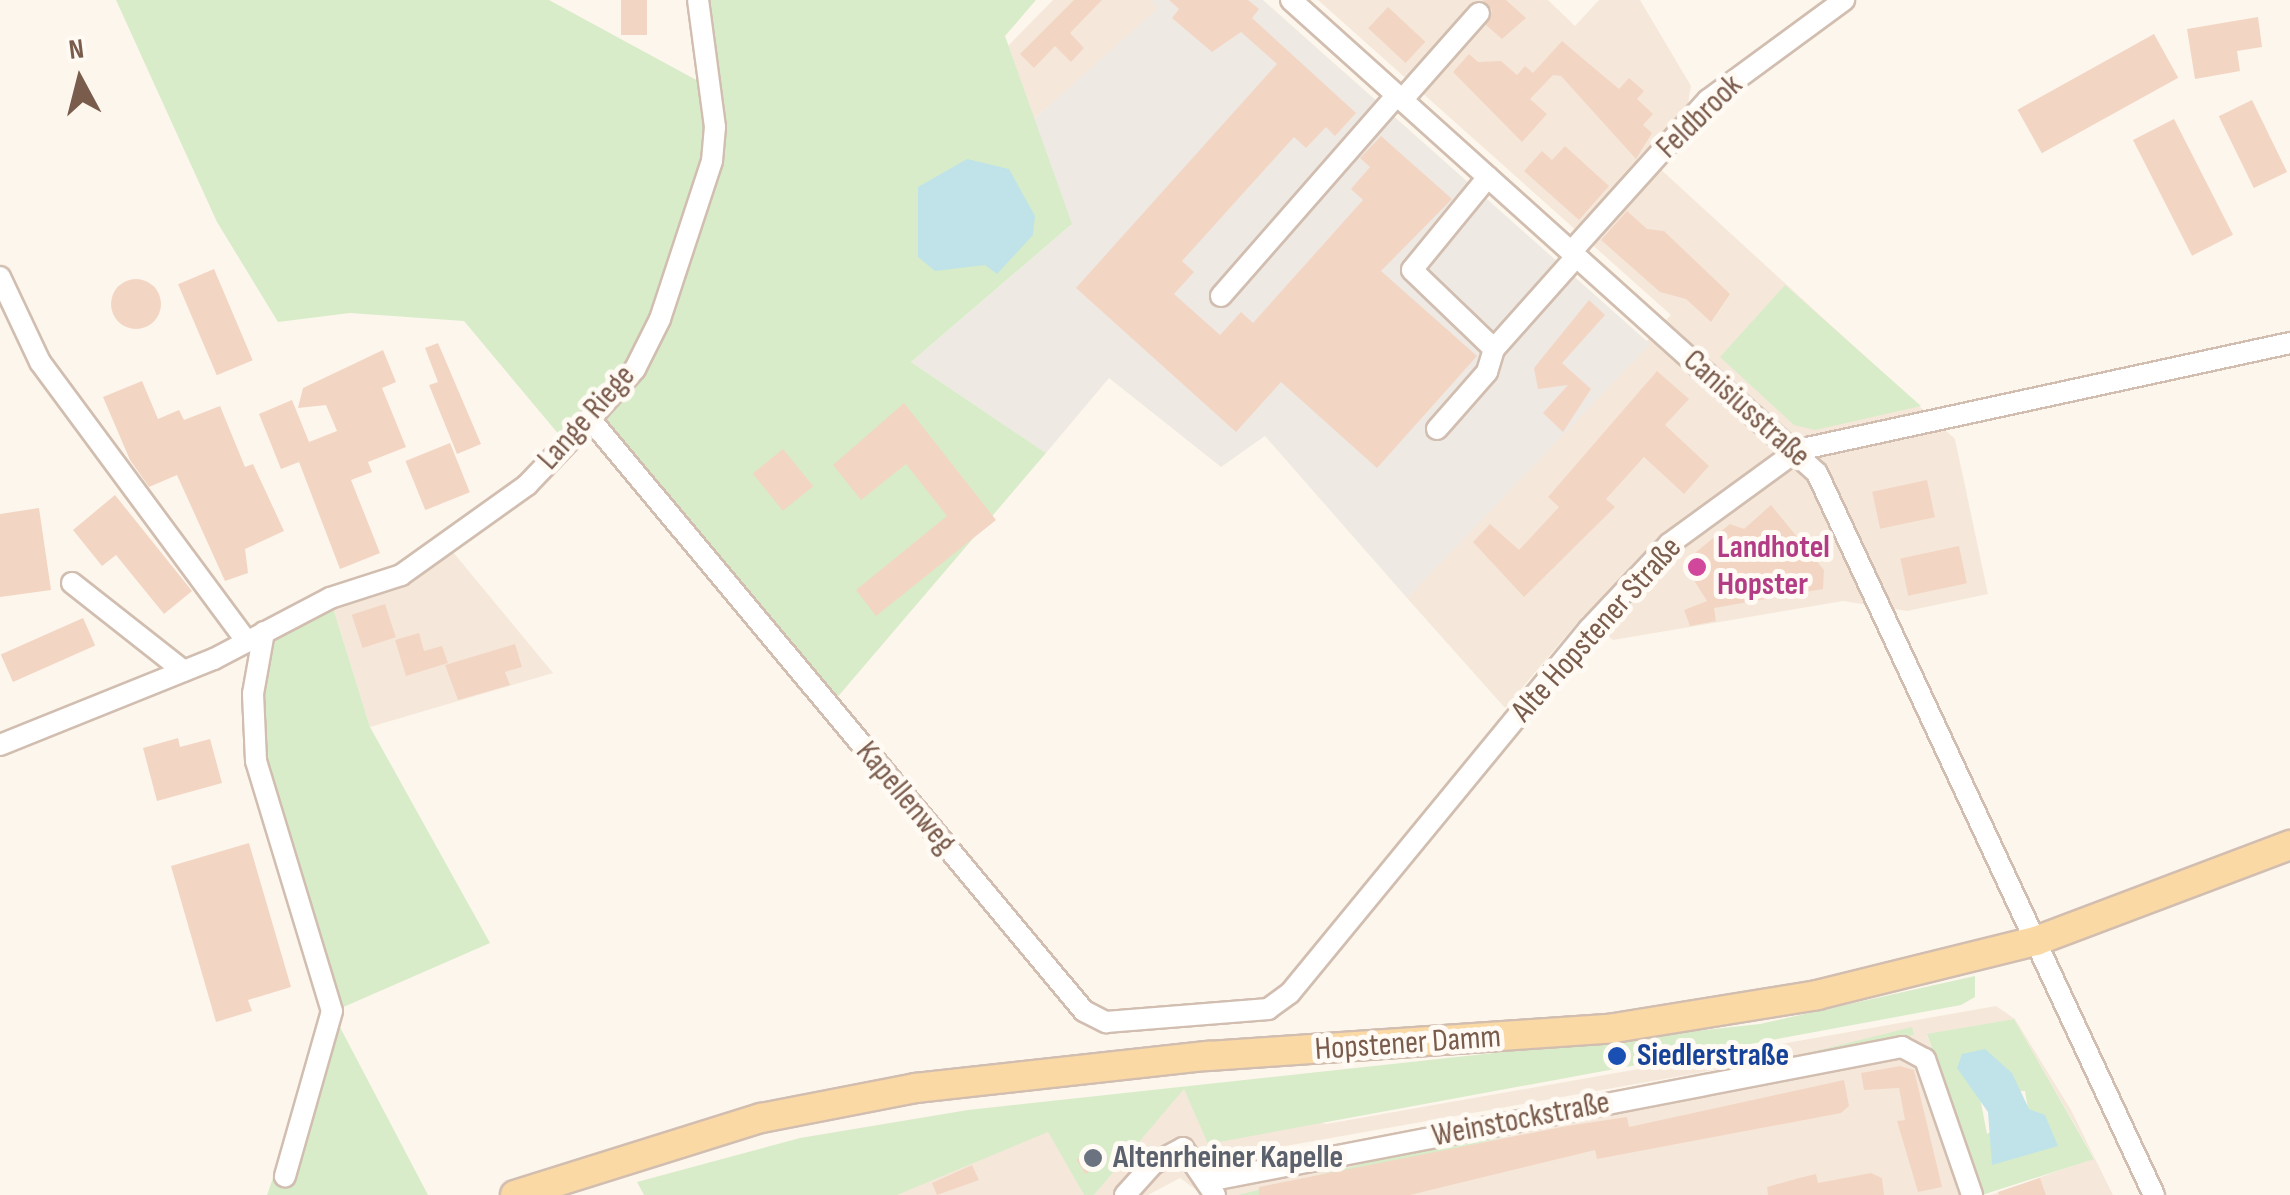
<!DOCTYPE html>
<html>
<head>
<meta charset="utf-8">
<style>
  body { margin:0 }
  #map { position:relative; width:2290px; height:1195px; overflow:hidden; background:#fdf6ec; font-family:"Sofia Sans Condensed",sans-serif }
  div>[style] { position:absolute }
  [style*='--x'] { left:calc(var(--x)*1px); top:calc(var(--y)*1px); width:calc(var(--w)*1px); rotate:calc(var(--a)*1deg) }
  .residential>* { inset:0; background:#f5e8da }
  .industrial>* { inset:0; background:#efe9e4 }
  .green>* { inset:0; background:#d8ecc9; transform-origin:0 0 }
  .water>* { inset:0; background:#bfe3e8 }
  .building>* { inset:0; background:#f3d5c3; transform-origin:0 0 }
  .round { border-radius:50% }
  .roads { filter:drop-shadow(2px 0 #d1beb0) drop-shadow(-2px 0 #d1beb0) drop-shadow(0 2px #d1beb0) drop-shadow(0 -2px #d1beb0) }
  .minor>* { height:20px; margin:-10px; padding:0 10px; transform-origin:10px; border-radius:10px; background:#fff }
  .major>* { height:28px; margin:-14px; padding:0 14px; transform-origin:14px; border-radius:14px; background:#fbd9a5 }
  .dots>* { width:28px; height:28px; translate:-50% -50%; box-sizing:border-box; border:5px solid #fffaf3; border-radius:50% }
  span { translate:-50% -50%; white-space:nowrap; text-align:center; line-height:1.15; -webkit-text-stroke:10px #fffaf3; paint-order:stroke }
  .street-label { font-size:32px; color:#7a5c4d }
  .hotel-label { font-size:32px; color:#b23c85; font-weight:700 }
  .left { translate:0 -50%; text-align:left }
  .transit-label { font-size:32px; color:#164399; font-weight:700 }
  .worship-label { font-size:32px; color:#5b616d; font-weight:700 }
  .north { position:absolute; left:30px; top:30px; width:100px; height:100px; -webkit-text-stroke:8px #fffaf3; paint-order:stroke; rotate:353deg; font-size:28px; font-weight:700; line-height:40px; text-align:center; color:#7a5c4d }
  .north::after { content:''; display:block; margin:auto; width:35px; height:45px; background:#7a5c4d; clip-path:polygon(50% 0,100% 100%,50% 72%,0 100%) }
</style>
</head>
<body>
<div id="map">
  <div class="residential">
    <i style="clip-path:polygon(1053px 0,1152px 0,1158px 9px,1034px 119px,1008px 46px)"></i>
    <i style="clip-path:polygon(1318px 0,1548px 0,1575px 26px,1599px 0,1640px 0,1691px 86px,1687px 109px,1645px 155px,1955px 439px,1988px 594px,1907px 611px,1843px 601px,1613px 640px,1583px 616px,1505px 708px,1407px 598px,1671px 315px)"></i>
    <i style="clip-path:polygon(448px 546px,553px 673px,370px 727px,330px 598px)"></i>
    <i style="clip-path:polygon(evenodd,1996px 1006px,2015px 1019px,2071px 1110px,2113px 1195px,1991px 1195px,2094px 1158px,2014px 1019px,1927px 1035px,1982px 1195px,1203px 1195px,1180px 1178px,1148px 1195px,1094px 1195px,1184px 1088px,1326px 1124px,1996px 1006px,1913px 1035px,1220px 1166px,1220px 1165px,1218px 1158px,1913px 1035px)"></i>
    <i style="clip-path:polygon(1048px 1131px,1084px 1195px,890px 1195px)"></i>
  </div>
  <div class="industrial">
    <i style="clip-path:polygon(1152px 0,1263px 0,1650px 344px,1407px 598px,1265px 436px,1221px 467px,1109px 378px,1046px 453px,911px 362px,1071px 225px,1034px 119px,1157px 9px)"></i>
  </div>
  <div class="green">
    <i style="clip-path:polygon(116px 0,549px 0,711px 88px,698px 0,1036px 0,1005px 36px,1072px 224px,911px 362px,1046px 453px,829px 707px,590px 419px,566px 443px,464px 321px,350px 313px,278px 322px,217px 222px)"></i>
    <i style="clip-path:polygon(1785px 285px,1921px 406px,1815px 430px,1794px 425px,1720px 357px)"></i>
    <i style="clip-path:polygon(330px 598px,370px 727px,490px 943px,332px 1012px,428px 1195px,267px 1195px,332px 1011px,256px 761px,264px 632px)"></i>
    <i style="clip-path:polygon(1975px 976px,1975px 997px,1961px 1005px,1208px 1144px,1184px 1089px,1094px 1195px,1084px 1195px,1048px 1132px,897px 1195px,644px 1195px,637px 1182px,800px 1138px,968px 1110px,1760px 1024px)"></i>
    <i style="clip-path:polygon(evenodd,2014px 1019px,2094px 1159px,1982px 1195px,1927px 1034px,2014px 1019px,2025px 1091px,2028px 1109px,1987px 1134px,1979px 1092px,2025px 1091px)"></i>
    <i style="left:1912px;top:1027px;width:8px;height:706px;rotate:76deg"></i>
  </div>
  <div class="water">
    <i style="clip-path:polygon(967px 159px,1009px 169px,1035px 216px,1033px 235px,997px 274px,985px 265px,935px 271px,918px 257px,918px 187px)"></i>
    <i style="clip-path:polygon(1985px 1049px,2012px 1073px,2029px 1109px,2045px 1115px,2058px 1146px,1992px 1165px,1988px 1112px,1957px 1068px,1962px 1054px)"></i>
  </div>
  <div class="building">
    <i style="left:621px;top:0;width:26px;height:35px"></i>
    <i style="clip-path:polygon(1074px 0,1102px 0,1070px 33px,1084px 48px,1071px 62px,1055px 46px,1034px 68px,1020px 54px)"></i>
    <i style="clip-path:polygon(1169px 0,1248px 0,1259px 9px,1252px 18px,1356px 113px,1335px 136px,1326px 127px,1306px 148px,1294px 137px,1182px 261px,1194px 272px,1174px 294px,1220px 335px,1241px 312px,1253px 323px,1363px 200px,1351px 189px,1370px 167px,1360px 158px,1381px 136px,1452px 199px,1381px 271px,1477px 356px,1377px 468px,1281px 382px,1236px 432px,1076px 288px,1277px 64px,1241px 32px,1212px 52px,1172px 18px,1179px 9px)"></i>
    <i style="clip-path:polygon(1483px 0,1506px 0,1526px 18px,1502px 39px,1486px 25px,1492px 10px)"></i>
    <i style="left:1388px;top:7px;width:51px;height:29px;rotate:43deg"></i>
    <i style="clip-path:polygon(2258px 17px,2262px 47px,2237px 51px,2240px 71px,2195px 79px,2187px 29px)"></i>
    <i style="left:2154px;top:34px;width:50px;height:156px;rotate:61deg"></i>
    <i style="clip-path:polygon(1562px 41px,1619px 89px,1629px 78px,1644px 91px,1637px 99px,1653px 114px,1643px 125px,1652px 133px,1636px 159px,1561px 76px,1553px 75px,1530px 99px,1547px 114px,1522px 142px,1453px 72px,1469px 54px,1478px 62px,1501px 61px,1517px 75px,1525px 66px,1533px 73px)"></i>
    <i style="left:2252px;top:100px;width:80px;height:37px;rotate:64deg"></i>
    <i style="left:2174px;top:119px;width:130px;height:46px;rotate:63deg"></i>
    <i style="clip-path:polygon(1565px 146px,1609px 186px,1579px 220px,1524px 171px,1542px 151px,1552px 160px)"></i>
    <i style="clip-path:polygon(1627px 211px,1647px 229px,1664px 231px,1730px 294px,1711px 322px,1686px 299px,1660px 292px,1601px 240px)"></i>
    <i style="left:214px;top:269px;width:99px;height:39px;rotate:67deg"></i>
    <i class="round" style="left:111px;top:279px;width:50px;height:50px"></i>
    <i style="clip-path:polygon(1589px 300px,1605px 315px,1562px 363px,1591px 389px,1563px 432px,1543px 413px,1568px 385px,1538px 389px,1534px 368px)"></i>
    <i style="clip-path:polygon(438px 343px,481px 444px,457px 454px,429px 385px,438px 382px,425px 348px)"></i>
    <i style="clip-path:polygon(383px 350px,396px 382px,382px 388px,406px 447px,368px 462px,372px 472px,351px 480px,380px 553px,340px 569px,299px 462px,281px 469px,259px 414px,292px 400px,309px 442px,337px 431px,326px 405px,298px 408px,303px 388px)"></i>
    <i style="clip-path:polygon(1657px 371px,1689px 399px,1665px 425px,1709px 466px,1684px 494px,1644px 457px,1606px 499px,1615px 507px,1524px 597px,1473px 542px,1490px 524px,1519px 550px,1559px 507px,1548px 497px)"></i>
    <i style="clip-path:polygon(142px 381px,158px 419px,179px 410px,184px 420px,220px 406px,245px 467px,253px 464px,284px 531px,245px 549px,248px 573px,225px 581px,177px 475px,149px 487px,130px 460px,103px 397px)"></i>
    <i style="clip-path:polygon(904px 403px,996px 520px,876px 616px,856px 590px,947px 516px,906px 464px,861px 500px,833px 465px)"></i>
    <i style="left:450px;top:443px;width:53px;height:48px;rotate:68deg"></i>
    <i style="left:783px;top:449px;width:48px;height:39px;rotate:51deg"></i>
    <i style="left:1927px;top:480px;width:38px;height:56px;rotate:78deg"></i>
    <i style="clip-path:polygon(115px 495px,192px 591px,164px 614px,116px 555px,102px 566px,73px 530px)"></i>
    <i style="clip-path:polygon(1771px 505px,1824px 570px,1823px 589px,1714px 608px,1716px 621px,1690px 626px,1684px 610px,1707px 601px,1683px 563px,1730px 524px,1744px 529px)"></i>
    <i style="clip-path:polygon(39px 508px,51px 590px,0 597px,0 514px)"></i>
    <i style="left:1959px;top:546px;width:38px;height:60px;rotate:78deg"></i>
    <i style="left:385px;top:604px;width:35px;height:35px;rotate:72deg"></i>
    <i style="left:83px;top:618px;width:30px;height:90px;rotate:66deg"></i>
    <i style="clip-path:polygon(419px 633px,424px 651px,442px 646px,448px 663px,406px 676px,395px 640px)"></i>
    <i style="clip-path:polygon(515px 644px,522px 667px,505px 672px,510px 685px,458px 700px,445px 665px)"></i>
    <i style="clip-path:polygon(178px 738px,180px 747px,210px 739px,222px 783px,157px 801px,143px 748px)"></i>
    <i style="clip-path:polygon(249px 843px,291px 987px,248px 1000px,252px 1011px,216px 1022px,171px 866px)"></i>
    <i style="clip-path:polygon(1900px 1066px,1914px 1070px,1942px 1187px,1918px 1192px,1897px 1121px,1905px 1120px,1899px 1088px,1864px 1090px,1861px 1073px)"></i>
    <i style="clip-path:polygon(1844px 1080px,1849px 1106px,1841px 1113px,1597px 1159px,1595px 1150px,1410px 1195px,1259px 1195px,1259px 1187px,1567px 1126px,1627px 1117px,1629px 1127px)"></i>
    <i style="left:1099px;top:1145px;width:17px;height:27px;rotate:57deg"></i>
    <i style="clip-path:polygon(972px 1165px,979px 1180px,937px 1195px,932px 1183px)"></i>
    <i style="clip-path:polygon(1871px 1173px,1882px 1178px,1884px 1195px,1768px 1195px,1767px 1187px,1799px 1178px,1816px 1174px,1818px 1183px)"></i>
    <i style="clip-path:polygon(2040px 1178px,2046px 1195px,1999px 1195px,1998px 1192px)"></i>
  </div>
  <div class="roads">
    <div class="minor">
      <i style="--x:1291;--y:0;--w:707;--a:41.96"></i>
      <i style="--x:1817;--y:473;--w:797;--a:64.98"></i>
      <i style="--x:1402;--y:100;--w:116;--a:-48.5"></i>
      <i style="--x:1488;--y:177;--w:120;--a:129.3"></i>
      <i style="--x:1412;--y:270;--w:114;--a:43.9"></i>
      <i style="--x:1571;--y:252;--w:205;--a:-48"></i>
      <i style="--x:1708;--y:100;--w:169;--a:-36.3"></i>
      <i style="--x:0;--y:277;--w:94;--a:64.8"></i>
      <i style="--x:40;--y:362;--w:348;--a:53.5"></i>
      <i style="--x:1221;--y:296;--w:267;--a:-48.8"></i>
      <i style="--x:590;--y:419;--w:771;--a:50.16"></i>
      <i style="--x:1084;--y:1011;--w:25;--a:27"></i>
      <i style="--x:1106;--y:1022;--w:163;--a:-4.6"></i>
      <i style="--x:1268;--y:1009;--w:27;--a:-36"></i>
      <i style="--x:1290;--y:993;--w:471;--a:-50.6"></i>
      <i style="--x:1589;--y:629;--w:117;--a:-46.7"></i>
      <i style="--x:1669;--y:544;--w:160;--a:-36.1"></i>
      <i style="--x:1798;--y:450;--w:504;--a:-12.27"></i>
      <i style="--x:1437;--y:429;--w:76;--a:-48.7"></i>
      <i style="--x:1487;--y:372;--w:24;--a:-73"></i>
      <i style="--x:1494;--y:349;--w:123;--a:-48.3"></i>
      <i style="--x:72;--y:583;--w:142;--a:38.2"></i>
      <i style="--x:264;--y:632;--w:63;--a:100.1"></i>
      <i style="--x:253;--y:694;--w:67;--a:87.4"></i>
      <i style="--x:256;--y:761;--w:261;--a:73.1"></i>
      <i style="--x:332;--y:1011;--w:172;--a:105.9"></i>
      <i style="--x:0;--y:745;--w:231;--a:-21.9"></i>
      <i style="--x:214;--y:659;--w:131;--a:-27.7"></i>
      <i style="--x:330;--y:598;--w:75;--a:-17.9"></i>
      <i style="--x:401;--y:575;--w:155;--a:-35.5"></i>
      <i style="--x:527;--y:485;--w:91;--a:-46.3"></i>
      <i style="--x:590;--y:419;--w:67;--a:-48"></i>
      <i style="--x:635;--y:369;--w:56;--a:-63.4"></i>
      <i style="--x:660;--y:319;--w:166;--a:-71.8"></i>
      <i style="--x:712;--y:161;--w:34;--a:-85"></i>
      <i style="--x:715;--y:127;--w:128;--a:-97.6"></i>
      <i style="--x:1208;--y:1181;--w:707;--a:-10.93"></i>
      <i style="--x:1902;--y:1047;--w:26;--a:28"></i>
      <i style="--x:1925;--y:1059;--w:144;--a:70.9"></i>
      <i style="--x:1125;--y:1195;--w:42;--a:-47.9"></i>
      <i style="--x:1153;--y:1164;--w:34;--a:-28"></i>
      <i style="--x:1183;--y:1148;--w:57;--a:55.8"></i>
    </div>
    <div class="major">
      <i style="--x:515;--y:1195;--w:258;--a:-17.4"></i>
      <i style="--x:761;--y:1118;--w:158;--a:-11"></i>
      <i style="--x:916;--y:1088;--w:294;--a:-6.3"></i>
      <i style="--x:1208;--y:1056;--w:407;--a:-3.9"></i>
      <i style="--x:1614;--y:1028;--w:206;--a:-9.2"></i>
      <i style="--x:1817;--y:995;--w:226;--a:-13.9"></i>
      <i style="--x:2036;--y:941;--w:272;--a:-20.7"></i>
    </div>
  </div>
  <div class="dots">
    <i style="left:1697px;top:567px;background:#d1479c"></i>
    <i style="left:1617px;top:1056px;background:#1a4fb4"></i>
    <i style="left:1093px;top:1158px;background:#6b7280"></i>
  </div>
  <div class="street-label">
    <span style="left:1700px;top:117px;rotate:-44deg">Feldbrook</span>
    <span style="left:1746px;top:409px;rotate:42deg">Canisiusstraße</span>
    <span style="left:587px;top:418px;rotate:-48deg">Lange Riege</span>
    <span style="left:1597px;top:630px;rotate:-48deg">Alte Hopstener Straße</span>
    <span style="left:905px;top:798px;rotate:50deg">Kapellenweg</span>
    <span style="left:1408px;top:1044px;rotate:-4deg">Hopstener Damm</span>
    <span style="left:1521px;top:1120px;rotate:-11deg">Weinstockstraße</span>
  </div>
  <div class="hotel-label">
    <span class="left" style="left:1717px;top:567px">Landhotel<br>Hopster</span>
  </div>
  <div class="transit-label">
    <span class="left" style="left:1637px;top:1056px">Siedlerstraße</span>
  </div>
  <div class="worship-label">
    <span class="left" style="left:1113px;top:1158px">Altenrheiner Kapelle</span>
  </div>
  <div class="north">N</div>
</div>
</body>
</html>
